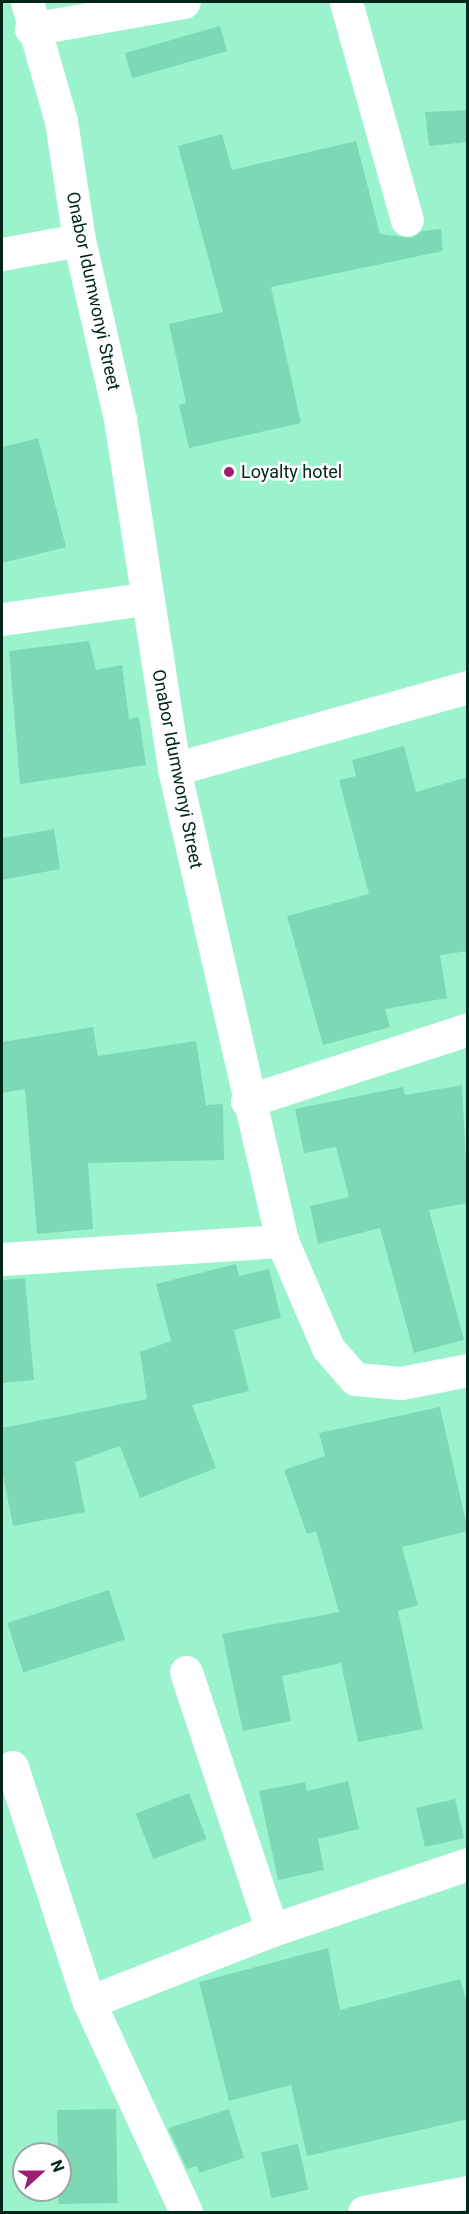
<!DOCTYPE html>
<html>
<head>
<meta charset="utf-8">
<style>
  body { margin:0 }
  #map { position:relative; width:469px; height:2214px; overflow:hidden; background:#9bf3ce; font-family:Roboto,sans-serif }
  div>[style] { position:absolute }
  [style*='--x'] { left:calc(var(--x)*1px); top:calc(var(--y)*1px); width:calc(var(--w)*1px); rotate:calc(var(--a)*1deg) }
  .building>* { inset:0; background:#7dd9b4; transform-origin:0 0 }
  .minor>* { height:33px; margin:-16.5px; padding:0 16.5px; transform-origin:16.5px; border-radius:16.5px; background:#fff }
  .dots>* { width:16px; height:16px; translate:-50% -50%; box-sizing:border-box; border:3px solid #fefefe; border-radius:50% }
  span { translate:-50% -50%; white-space:nowrap; text-align:center; line-height:1.15; -webkit-text-stroke:5px #fefefe; paint-order:stroke }
  .street-label { font-size:18px; color:#00271a }
  .poi-label { font-size:18px; color:#00271a }
  .left { translate:0 -50%; text-align:left }
  .frame { position:absolute; inset:0; border:3px solid #00271a; pointer-events:none }
  .north { position:absolute; left:12px; top:2142px; width:60px; height:60px; box-sizing:border-box; background:#fefefe; border:2px solid #98a8a3; border-radius:50%; rotate:69deg; font-size:16px; font-weight:700; line-height:24px; text-align:center; color:#00271a }
  .north::after { content:''; display:block; margin:auto; width:21px; height:27px; background:#9d1e72; clip-path:polygon(50% 0,100% 100%,50% 72%,0 100%) }
</style>
</head>
<body>
<div id="map">
  <div class="building">
    <i style="left:220px;top:26px;width:26px;height:99px;rotate:74deg"></i>
    <i style="clip-path:polygon(468px 110px,468px 142px,429px 146px,425px 112px)"></i>
    <i style="clip-path:polygon(222px 134px,232px 170px,356px 141px,380px 234px,411px 238px,422px 231px,441px 229px,443px 251px,271px 287px,301px 423px,189px 448px,179px 405px,186px 403px,169px 324px,223px 312px,178px 146px)"></i>
    <i style="clip-path:polygon(38px 438px,66px 547px,2px 563px,2px 447px)"></i>
    <i style="clip-path:polygon(89px 641px,96px 670px,122px 665px,129px 719px,139px 717px,146px 765px,20px 784px,9px 651px)"></i>
    <i style="clip-path:polygon(404px 746px,416px 792px,468px 777px,468px 951px,440px 955px,447px 998px,385px 1009px,390px 1027px,323px 1045px,287px 916px,369px 894px,339px 780px,356px 776px,352px 760px)"></i>
    <i style="clip-path:polygon(54px 829px,60px 869px,2px 880px,2px 838px)"></i>
    <i style="clip-path:polygon(93px 1027px,98px 1056px,196px 1041px,206px 1105px,223px 1104px,224px 1160px,88px 1163px,93px 1229px,37px 1234px,25px 1089px,2px 1093px,2px 1042px)"></i>
    <i style="clip-path:polygon(462px 1085px,468px 1203px,429px 1210px,464px 1340px,414px 1353px,380px 1228px,318px 1244px,310px 1206px,349px 1197px,336px 1147px,304px 1153px,295px 1109px,403px 1087px,405px 1095px)"></i>
    <i style="clip-path:polygon(236px 1264px,239px 1276px,269px 1269px,281px 1318px,234px 1330px,249px 1391px,192px 1405px,216px 1468px,140px 1498px,120px 1446px,75px 1462px,85px 1512px,13px 1526px,2px 1470px,2px 1428px,147px 1399px,140px 1352px,171px 1341px,156px 1284px)"></i>
    <i style="clip-path:polygon(25px 1278px,34px 1380px,2px 1383px,2px 1280px)"></i>
    <i style="clip-path:polygon(440px 1407px,468px 1531px,402px 1547px,418px 1605px,398px 1611px,423px 1729px,358px 1742px,341px 1663px,282px 1676px,291px 1721px,243px 1731px,222px 1634px,339px 1612px,316px 1531px,307px 1534px,284px 1470px,325px 1456px,319px 1433px)"></i>
    <i style="left:109px;top:1590px;width:52px;height:107px;rotate:72deg"></i>
    <i style="clip-path:polygon(348px 1781px,359px 1829px,318px 1839px,324px 1870px,278px 1880px,259px 1791px,305px 1782px,307px 1791px)"></i>
    <i style="left:189px;top:1793px;width:49px;height:57px;rotate:69deg"></i>
    <i style="left:455px;top:1799px;width:40px;height:40px;rotate:77deg"></i>
    <i style="clip-path:polygon(328px 1948px,340px 2010px,460px 1979px,468px 2006px,468px 2119px,307px 2156px,291px 2085px,229px 2101px,199px 1982px)"></i>
    <i style="left:116px;top:2109px;width:94px;height:59px;rotate:89deg"></i>
    <i style="clip-path:polygon(229px 2109px,244px 2158px,199px 2173px,197px 2166px,187px 2169px,168px 2128px)"></i>
    <i style="left:298px;top:2144px;width:47px;height:38px;rotate:77deg"></i>
  </div>
  <div class="minor">
    <i style="--x:27;--y:2;--w:124;--a:74.1"></i>
    <i style="--x:61;--y:121;--w:120;--a:81.4"></i>
    <i style="--x:79;--y:240;--w:184;--a:77.1"></i>
    <i style="--x:120;--y:419;--w:354;--a:81.2"></i>
    <i style="--x:174;--y:769;--w:484;--a:77.1"></i>
    <i style="--x:282;--y:1241;--w:116;--a:66.7"></i>
    <i style="--x:328;--y:1348;--w:41;--a:48.9"></i>
    <i style="--x:355;--y:1379;--w:46;--a:5"></i>
    <i style="--x:401;--y:1383;--w:68;--a:-11"></i>
    <i style="--x:346;--y:2;--w:226;--a:74.4"></i>
    <i style="--x:31;--y:29;--w:155;--a:-10"></i>
    <i style="--x:2;--y:254;--w:78;--a:-10.3"></i>
    <i style="--x:2;--y:619;--w:144;--a:-8"></i>
    <i style="--x:174;--y:769;--w:305;--a:-15.6"></i>
    <i style="--x:247;--y:1101;--w:232;--a:-18"></i>
    <i style="--x:2;--y:1259;--w:281;--a:-3.7"></i>
    <i style="--x:186;--y:1672;--w:272;--a:71.6"></i>
    <i style="--x:12;--y:1767;--w:247;--a:71.9"></i>
    <i style="--x:89;--y:2002;--w:231;--a:65.2"></i>
    <i style="--x:89;--y:2002;--w:197;--a:-21.5"></i>
    <i style="--x:272;--y:1930;--w:207;--a:-18.6"></i>
    <i style="--x:364;--y:2212;--w:106;--a:-10.9"></i>
  </div>
  <div class="dots">
    <i style="left:229px;top:472px;background:#9d1e72"></i>
  </div>
  <div class="street-label">
    <span style="left:93px;top:291px;rotate:78deg">Onabor Idumwonyi Street</span>
    <span style="left:177px;top:769px;rotate:79deg">Onabor Idumwonyi Street</span>
  </div>
  <div class="poi-label">
    <span class="left" style="left:241px;top:472px">Loyalty hotel</span>
  </div>
  <div class="frame"></div>
  <div class="north">N</div>
</div>
</body>
</html>
